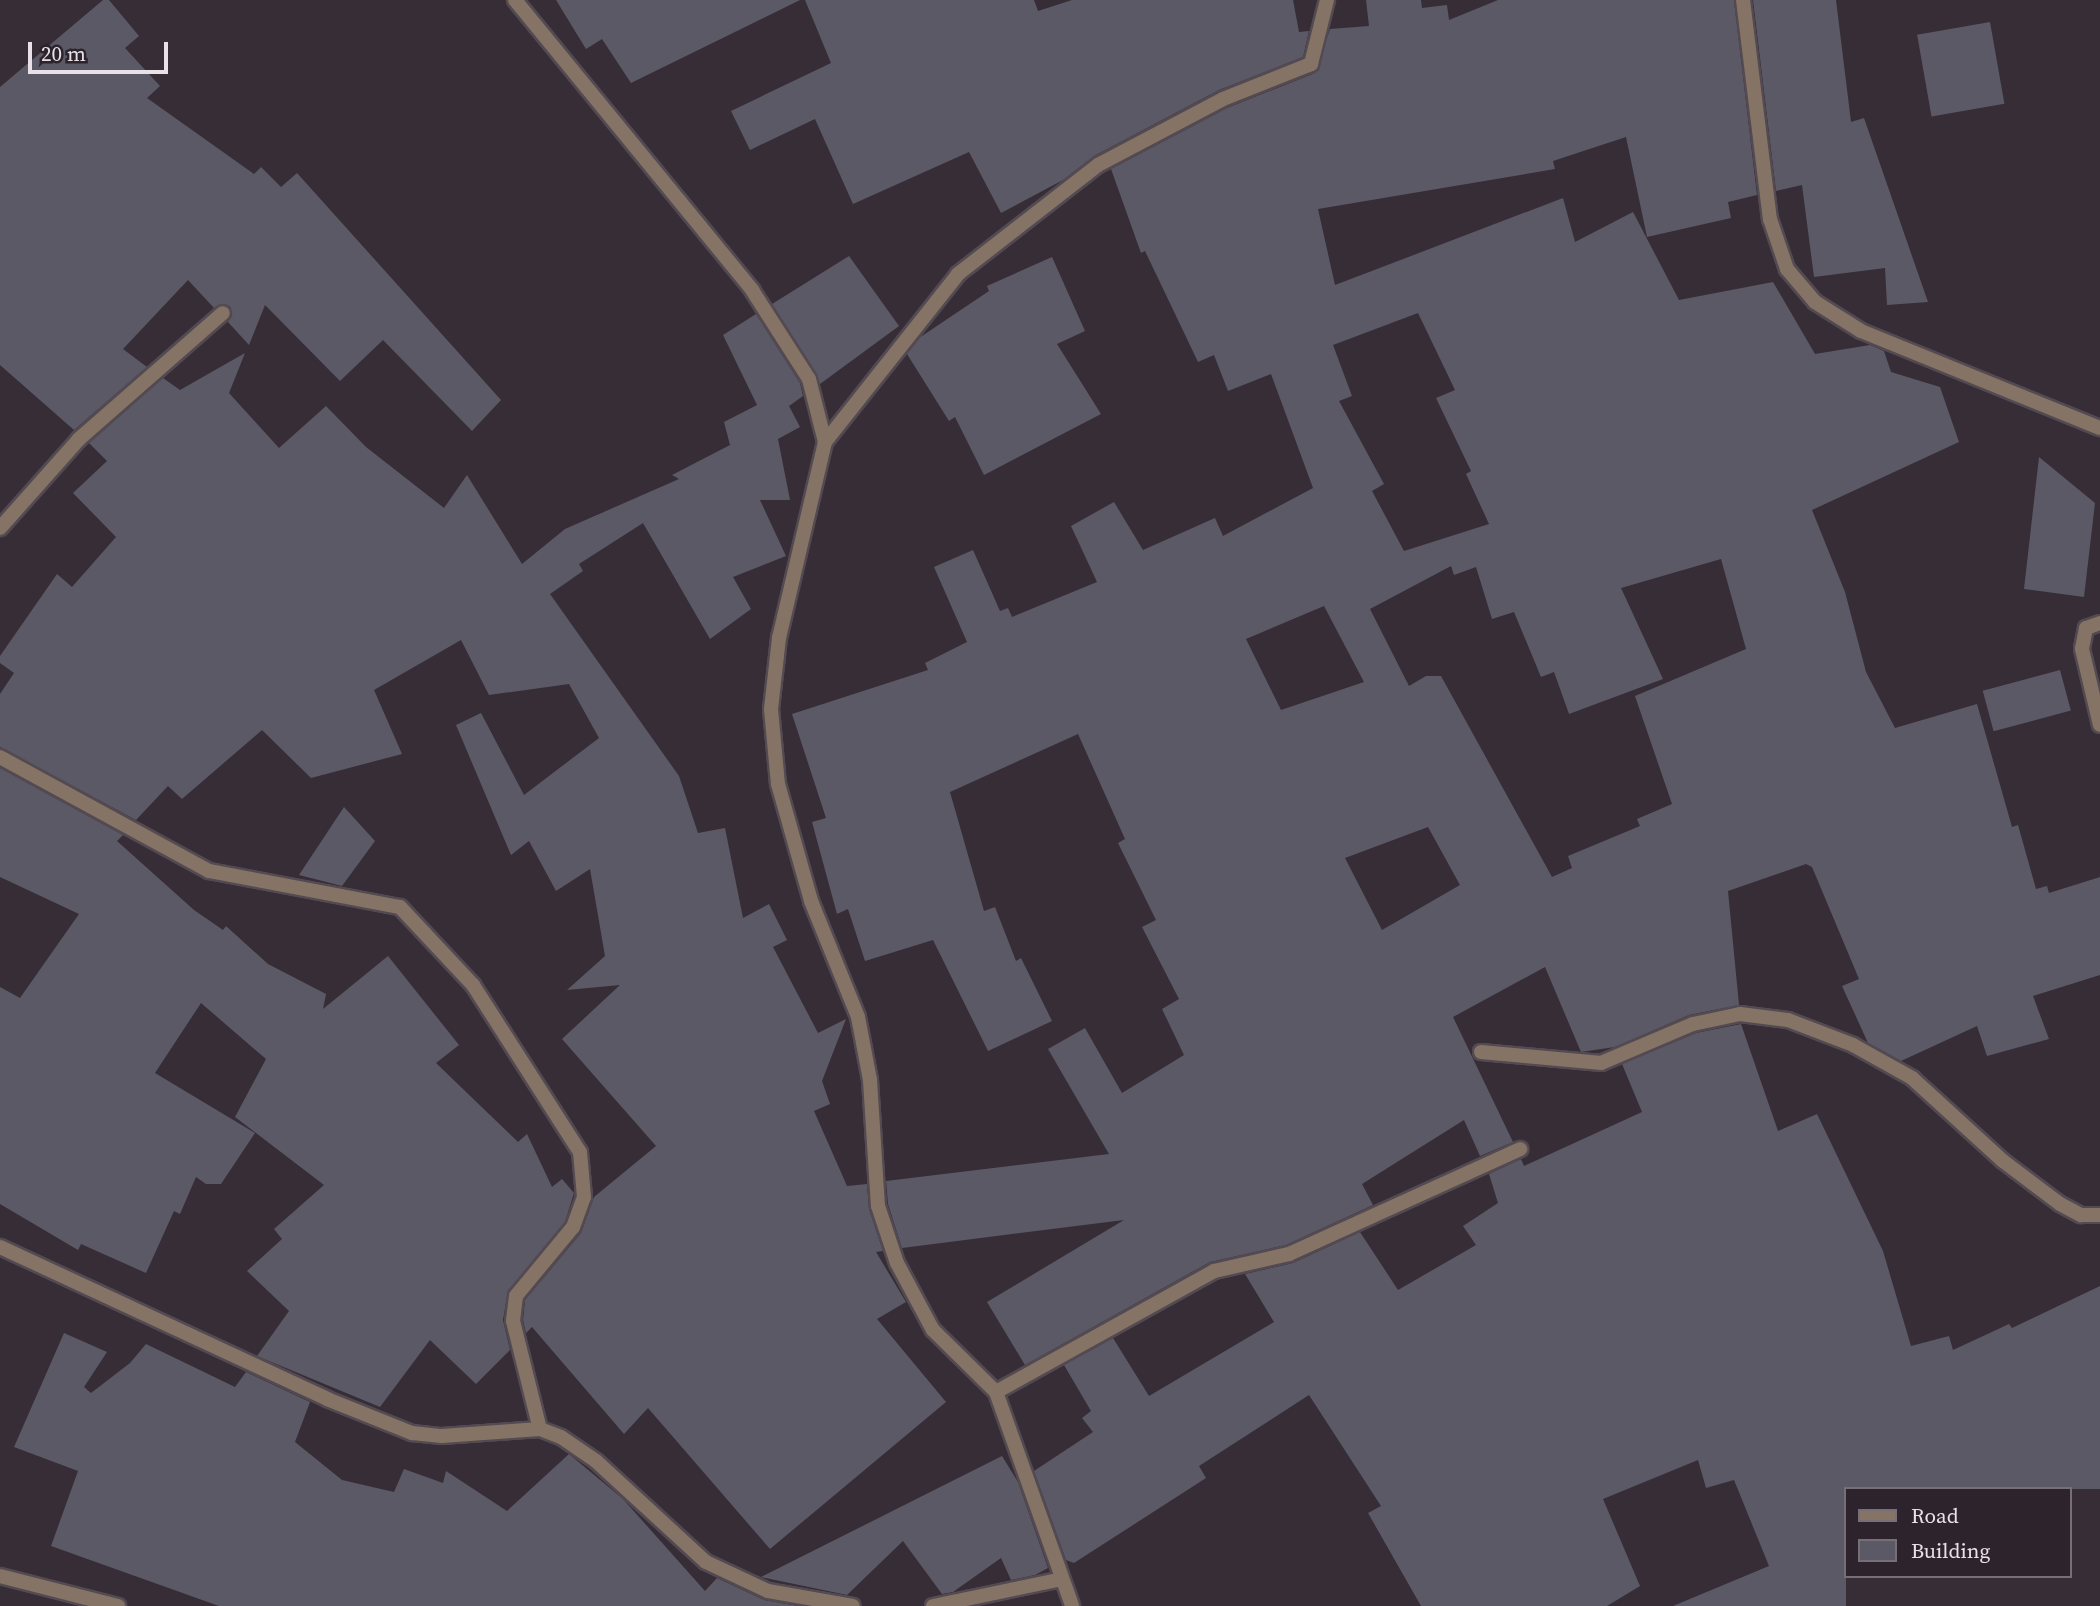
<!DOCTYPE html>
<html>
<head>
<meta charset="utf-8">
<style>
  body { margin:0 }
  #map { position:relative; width:2100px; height:1606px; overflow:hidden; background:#372d36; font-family:"Source Serif 4",serif }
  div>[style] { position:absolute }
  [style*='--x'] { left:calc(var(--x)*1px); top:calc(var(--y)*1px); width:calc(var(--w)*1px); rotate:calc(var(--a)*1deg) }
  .building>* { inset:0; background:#5b5966; transform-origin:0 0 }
  .roads { filter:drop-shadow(2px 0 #534a52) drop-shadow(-2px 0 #534a52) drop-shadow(0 2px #534a52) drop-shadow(0 -2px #534a52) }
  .street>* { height:14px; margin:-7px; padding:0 7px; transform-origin:7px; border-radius:7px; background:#857465 }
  span { translate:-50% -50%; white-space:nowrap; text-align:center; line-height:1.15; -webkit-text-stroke:5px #2c232c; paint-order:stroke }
  .legend { position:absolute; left:1844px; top:1487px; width:228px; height:91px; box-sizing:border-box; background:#2c232c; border:2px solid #776f77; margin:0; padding:9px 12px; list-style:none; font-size:21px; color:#e8e1e7 }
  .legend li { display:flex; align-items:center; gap:14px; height:35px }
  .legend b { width:35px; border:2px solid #776f77 }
  .scale { position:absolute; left:28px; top:42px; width:140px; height:32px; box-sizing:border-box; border:4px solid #e8e1e7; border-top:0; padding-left:9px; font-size:21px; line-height:24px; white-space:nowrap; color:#e8e1e7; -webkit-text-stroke:5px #2c232c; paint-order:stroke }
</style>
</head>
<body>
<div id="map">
  <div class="building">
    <i style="clip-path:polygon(103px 0,109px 0,139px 36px,125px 48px,160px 86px,147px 98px,254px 174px,261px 167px,281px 187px,297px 173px,501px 400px,472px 431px,383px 340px,340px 381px,265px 305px,249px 345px,228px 322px,232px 315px,230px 306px,214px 308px,188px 280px,123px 349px,147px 367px,74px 430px,0 365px,0 87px)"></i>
    <i style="clip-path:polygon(556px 0,800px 0,631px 83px,602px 39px,586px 49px)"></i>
    <i style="clip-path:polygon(805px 0,1034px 0,1038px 11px,1072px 0,1293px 0,1299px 32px,1309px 31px,1303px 57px,1219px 90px,1094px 156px,1063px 180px,1001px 213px,969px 152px,853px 204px,815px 119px,750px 150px,731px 111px,831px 63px)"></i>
    <i style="clip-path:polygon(evenodd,1366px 0,1421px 0,1422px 8px,1447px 5px,1449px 20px,1498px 0,1734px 0,1757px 195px,1728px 202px,1731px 218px,1647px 237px,1626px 137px,1553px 161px,1555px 169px,1318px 209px,1335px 285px,1563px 198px,1575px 242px,1633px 212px,1679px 300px,1773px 282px,1815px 354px,1870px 345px,1884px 351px,1891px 372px,1940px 387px,1959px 442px,1812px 510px,1845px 592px,1866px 672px,1895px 728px,1977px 704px,2012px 827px,2018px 825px,2036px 889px,2047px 886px,2049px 893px,2100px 877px,2100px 975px,2033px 996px,2049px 1039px,1987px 1056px,1977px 1026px,1901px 1061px,1868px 1043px,1842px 986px,1859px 979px,1812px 867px,1806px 864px,1728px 891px,1739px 1005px,1689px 1015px,1615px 1047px,1581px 1052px,1545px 967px,1453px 1017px,1513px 1142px,1480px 1156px,1464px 1120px,1362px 1184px,1373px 1205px,1286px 1245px,1210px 1262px,1025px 1365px,987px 1302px,1124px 1220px,902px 1248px,888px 1204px,886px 1181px,1109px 1154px,1048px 1049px,1085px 1028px,1122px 1093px,1184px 1055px,1162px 1009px,1179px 999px,1142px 927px,1156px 920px,1118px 843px,1125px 839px,1078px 734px,950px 792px,984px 911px,995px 907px,1016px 961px,1021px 958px,1052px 1021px,988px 1051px,933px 940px,865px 961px,848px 909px,837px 914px,812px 822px,826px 818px,792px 714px,928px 670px,925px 663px,967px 642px,934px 567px,973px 550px,1000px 611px,1008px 608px,1012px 617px,1097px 582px,1071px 526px,1114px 502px,1143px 550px,1215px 518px,1223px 536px,1313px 488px,1271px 374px,1228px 391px,1214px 355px,1198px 362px,1145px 251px,1141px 253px,1111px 169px,1227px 108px,1315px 73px,1330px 29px,1369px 26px,1366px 0,1418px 313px,1455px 390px,1436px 398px,1471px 471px,1466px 474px,1489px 524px,1404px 551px,1372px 491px,1384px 484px,1339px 401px,1352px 396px,1333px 345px,1418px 313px,1366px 0,1721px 559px,1746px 649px,1635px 696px,1672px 804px,1637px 819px,1640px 826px,1568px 856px,1572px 868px,1552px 877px,1441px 676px,1426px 676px,1409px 686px,1370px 609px,1451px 566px,1454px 575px,1476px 567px,1492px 619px,1514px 612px,1541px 677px,1554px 672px,1569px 714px,1663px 679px,1621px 588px,1721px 559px,1366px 0,1324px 606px,1364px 682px,1281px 710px,1246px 639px,1324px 606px,1366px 0,1428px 827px,1460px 885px,1382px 930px,1345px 858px,1428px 827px)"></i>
    <i style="clip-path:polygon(1753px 0,1836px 0,1851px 122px,1864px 118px,1928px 302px,1887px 305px,1885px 268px,1814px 277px,1802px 185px,1776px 191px)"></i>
    <i style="left:1990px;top:22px;width:83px;height:74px;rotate:80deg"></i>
    <i style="clip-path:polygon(849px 256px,899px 326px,820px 384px,772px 304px)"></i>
    <i style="clip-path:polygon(1052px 257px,1085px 331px,1057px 344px,1101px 414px,984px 475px,955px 417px,949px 421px,907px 354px,919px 338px,989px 291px,987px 286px)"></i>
    <i style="clip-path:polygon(756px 314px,800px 383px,803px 396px,789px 406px,800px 427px,778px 439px,790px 500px,760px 500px,786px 556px,733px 577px,751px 609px,710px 639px,643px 523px,579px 564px,583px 571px,550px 594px,679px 776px,698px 833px,725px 828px,743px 918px,769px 904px,787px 940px,773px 947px,818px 1033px,846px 1019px,822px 1081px,830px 1104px,814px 1111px,847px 1186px,867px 1184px,869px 1209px,883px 1251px,876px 1252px,906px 1302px,877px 1319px,946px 1402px,770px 1549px,648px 1408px,624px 1434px,532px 1327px,526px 1333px,523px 1320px,525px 1300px,581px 1233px,594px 1197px,656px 1146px,562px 1039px,620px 985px,567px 990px,605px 956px,590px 869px,556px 891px,529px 841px,511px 855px,456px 725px,481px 713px,524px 795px,599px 738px,569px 684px,489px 695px,461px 640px,374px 690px,402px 754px,311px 778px,262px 730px,182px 799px,168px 786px,136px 820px,0 747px,0 694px,14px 673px,0 663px,0 656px,57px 574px,72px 587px,116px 537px,73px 493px,107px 461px,89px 443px,163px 378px,180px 390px,245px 353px,229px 393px,279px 448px,326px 406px,366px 447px,444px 508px,467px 475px,522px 564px,565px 529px,679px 479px,672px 475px,730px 445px,724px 422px,757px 405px,723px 335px)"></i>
    <i style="clip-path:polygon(2039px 457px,2095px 503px,2084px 597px,2024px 589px)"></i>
    <i style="left:2060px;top:670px;width:42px;height:80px;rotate:75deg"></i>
    <i style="clip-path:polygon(0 768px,123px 835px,117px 841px,194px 910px,223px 930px,226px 926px,268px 964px,326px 994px,323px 1009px,388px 956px,459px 1045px,436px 1063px,518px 1142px,527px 1134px,552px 1187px,562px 1179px,574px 1193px,565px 1222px,508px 1291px,503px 1320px,510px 1350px,476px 1384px,430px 1340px,380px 1407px,257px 1356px,289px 1311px,247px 1271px,282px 1239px,274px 1229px,324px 1185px,235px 1117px,266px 1059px,201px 1003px,155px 1073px,255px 1133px,221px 1184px,206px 1184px,196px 1177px,180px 1214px,174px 1211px,146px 1273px,81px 1244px,78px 1250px,0 1204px,0 987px,20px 998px,79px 914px,0 877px)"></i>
    <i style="clip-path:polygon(344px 807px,375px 841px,342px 886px,299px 875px)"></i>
    <i style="clip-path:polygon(1741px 1024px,1778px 1131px,1817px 1114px,1883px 1251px,1911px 1346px,1949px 1336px,1953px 1350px,2009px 1324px,2012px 1328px,2100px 1286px,2100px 1489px,1846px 1489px,1846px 1606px,1673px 1606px,1769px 1566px,1734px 1480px,1706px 1488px,1698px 1460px,1603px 1499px,1640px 1586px,1607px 1606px,1421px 1606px,1368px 1513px,1381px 1506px,1309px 1395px,1199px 1466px,1206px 1478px,1074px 1563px,1066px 1560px,1034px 1471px,1093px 1432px,1082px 1418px,1091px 1411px,1064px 1365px,1113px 1338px,1149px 1396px,1274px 1322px,1245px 1274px,1293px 1263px,1360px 1232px,1398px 1290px,1476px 1245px,1463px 1226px,1498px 1203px,1489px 1174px,1521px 1159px,1524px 1166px,1642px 1112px,1622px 1064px,1696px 1033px)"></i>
    <i style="clip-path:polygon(64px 1333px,107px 1352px,84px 1387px,91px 1393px,130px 1363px,146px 1344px,235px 1387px,246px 1372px,310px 1402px,295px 1442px,342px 1480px,394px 1492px,404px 1469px,443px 1483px,446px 1471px,507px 1511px,569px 1454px,623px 1499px,705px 1591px,717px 1578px,764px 1600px,798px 1606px,219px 1606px,51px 1546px,78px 1471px,14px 1447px)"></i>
    <i style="clip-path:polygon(1002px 1456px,1018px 1482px,1048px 1568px,1035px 1575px,1011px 1580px,1001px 1558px,953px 1592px,942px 1594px,903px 1541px,847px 1595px,761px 1577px)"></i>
  </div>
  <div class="roads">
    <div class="street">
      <i style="--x:515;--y:0;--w:375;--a:50.7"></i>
      <i style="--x:752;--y:290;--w:106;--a:57.4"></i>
      <i style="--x:809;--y:379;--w:65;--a:75.7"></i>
      <i style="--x:825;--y:442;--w:201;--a:103.2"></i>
      <i style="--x:779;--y:638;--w:71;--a:96.4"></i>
      <i style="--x:771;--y:709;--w:75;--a:84.7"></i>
      <i style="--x:778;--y:784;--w:122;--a:74.2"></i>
      <i style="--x:811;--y:901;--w:125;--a:67.9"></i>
      <i style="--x:858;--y:1017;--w:64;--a:79.2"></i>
      <i style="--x:870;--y:1080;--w:126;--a:86.4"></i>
      <i style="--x:878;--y:1206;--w:60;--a:71.6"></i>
      <i style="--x:897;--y:1263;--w:76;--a:61.8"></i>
      <i style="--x:933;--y:1330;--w:88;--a:44.5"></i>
      <i style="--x:996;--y:1392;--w:227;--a:70.4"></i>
      <i style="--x:1743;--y:0;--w:221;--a:83"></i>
      <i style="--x:1770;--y:219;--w:53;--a:71.2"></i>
      <i style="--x:1787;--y:269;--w:43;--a:49.7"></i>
      <i style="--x:1815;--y:302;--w:54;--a:32.2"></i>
      <i style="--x:1861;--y:331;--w:258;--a:22.1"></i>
      <i style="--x:825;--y:442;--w:214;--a:-51.6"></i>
      <i style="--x:958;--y:274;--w:177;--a:-37.9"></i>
      <i style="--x:1098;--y:165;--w:141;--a:-27.8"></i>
      <i style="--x:1223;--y:99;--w:95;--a:-21.7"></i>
      <i style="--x:1311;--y:64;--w:66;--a:-76"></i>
      <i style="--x:0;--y:528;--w:119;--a:-48.4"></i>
      <i style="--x:79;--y:439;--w:191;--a:-41.2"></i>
      <i style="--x:2100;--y:623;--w:15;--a:160"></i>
      <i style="--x:2086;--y:628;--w:21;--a:101"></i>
      <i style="--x:2082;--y:649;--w:78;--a:76.7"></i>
      <i style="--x:0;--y:757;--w:238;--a:28.6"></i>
      <i style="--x:209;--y:871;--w:194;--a:10.7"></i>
      <i style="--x:400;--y:907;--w:107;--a:46.9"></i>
      <i style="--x:473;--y:985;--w:198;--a:57.4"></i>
      <i style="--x:580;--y:1152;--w:45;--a:84.9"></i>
      <i style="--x:584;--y:1197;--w:32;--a:110"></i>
      <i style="--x:573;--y:1227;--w:89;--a:129.6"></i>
      <i style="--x:516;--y:1296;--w:25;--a:97"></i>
      <i style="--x:513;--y:1321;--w:111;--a:76"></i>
      <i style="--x:1481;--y:1052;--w:121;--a:5.2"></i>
      <i style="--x:1601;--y:1063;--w:100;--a:-23"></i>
      <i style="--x:1693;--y:1024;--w:48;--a:-12"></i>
      <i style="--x:1740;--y:1014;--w:48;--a:7.1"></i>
      <i style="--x:1788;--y:1020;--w:70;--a:21"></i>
      <i style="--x:1853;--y:1045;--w:68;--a:29.2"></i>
      <i style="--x:1912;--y:1078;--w:123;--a:42.4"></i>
      <i style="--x:2003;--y:1161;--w:71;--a:37"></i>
      <i style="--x:2060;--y:1204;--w:24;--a:28"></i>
      <i style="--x:2081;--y:1215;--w:19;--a:0"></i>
      <i style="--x:0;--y:1247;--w:361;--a:24.9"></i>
      <i style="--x:327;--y:1399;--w:92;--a:21.8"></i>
      <i style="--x:412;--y:1433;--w:30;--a:6"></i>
      <i style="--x:442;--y:1436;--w:98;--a:-4.1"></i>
      <i style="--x:540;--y:1429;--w:22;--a:21"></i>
      <i style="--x:561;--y:1437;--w:42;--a:34.4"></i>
      <i style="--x:596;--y:1461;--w:149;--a:42.6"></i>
      <i style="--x:706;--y:1562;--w:68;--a:25.1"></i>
      <i style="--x:768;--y:1591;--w:86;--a:10"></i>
      <i style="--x:996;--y:1392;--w:249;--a:-29"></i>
      <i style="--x:1214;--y:1271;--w:77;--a:-12.8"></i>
      <i style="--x:1289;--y:1254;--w:254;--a:-24.4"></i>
      <i style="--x:0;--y:1576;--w:122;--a:14.3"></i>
      <i style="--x:933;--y:1606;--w:132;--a:-11.8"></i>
    </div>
  </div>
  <ul class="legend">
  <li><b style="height:9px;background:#857465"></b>Road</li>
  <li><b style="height:19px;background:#5b5966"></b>Building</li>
  </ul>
  <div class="scale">20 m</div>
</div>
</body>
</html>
